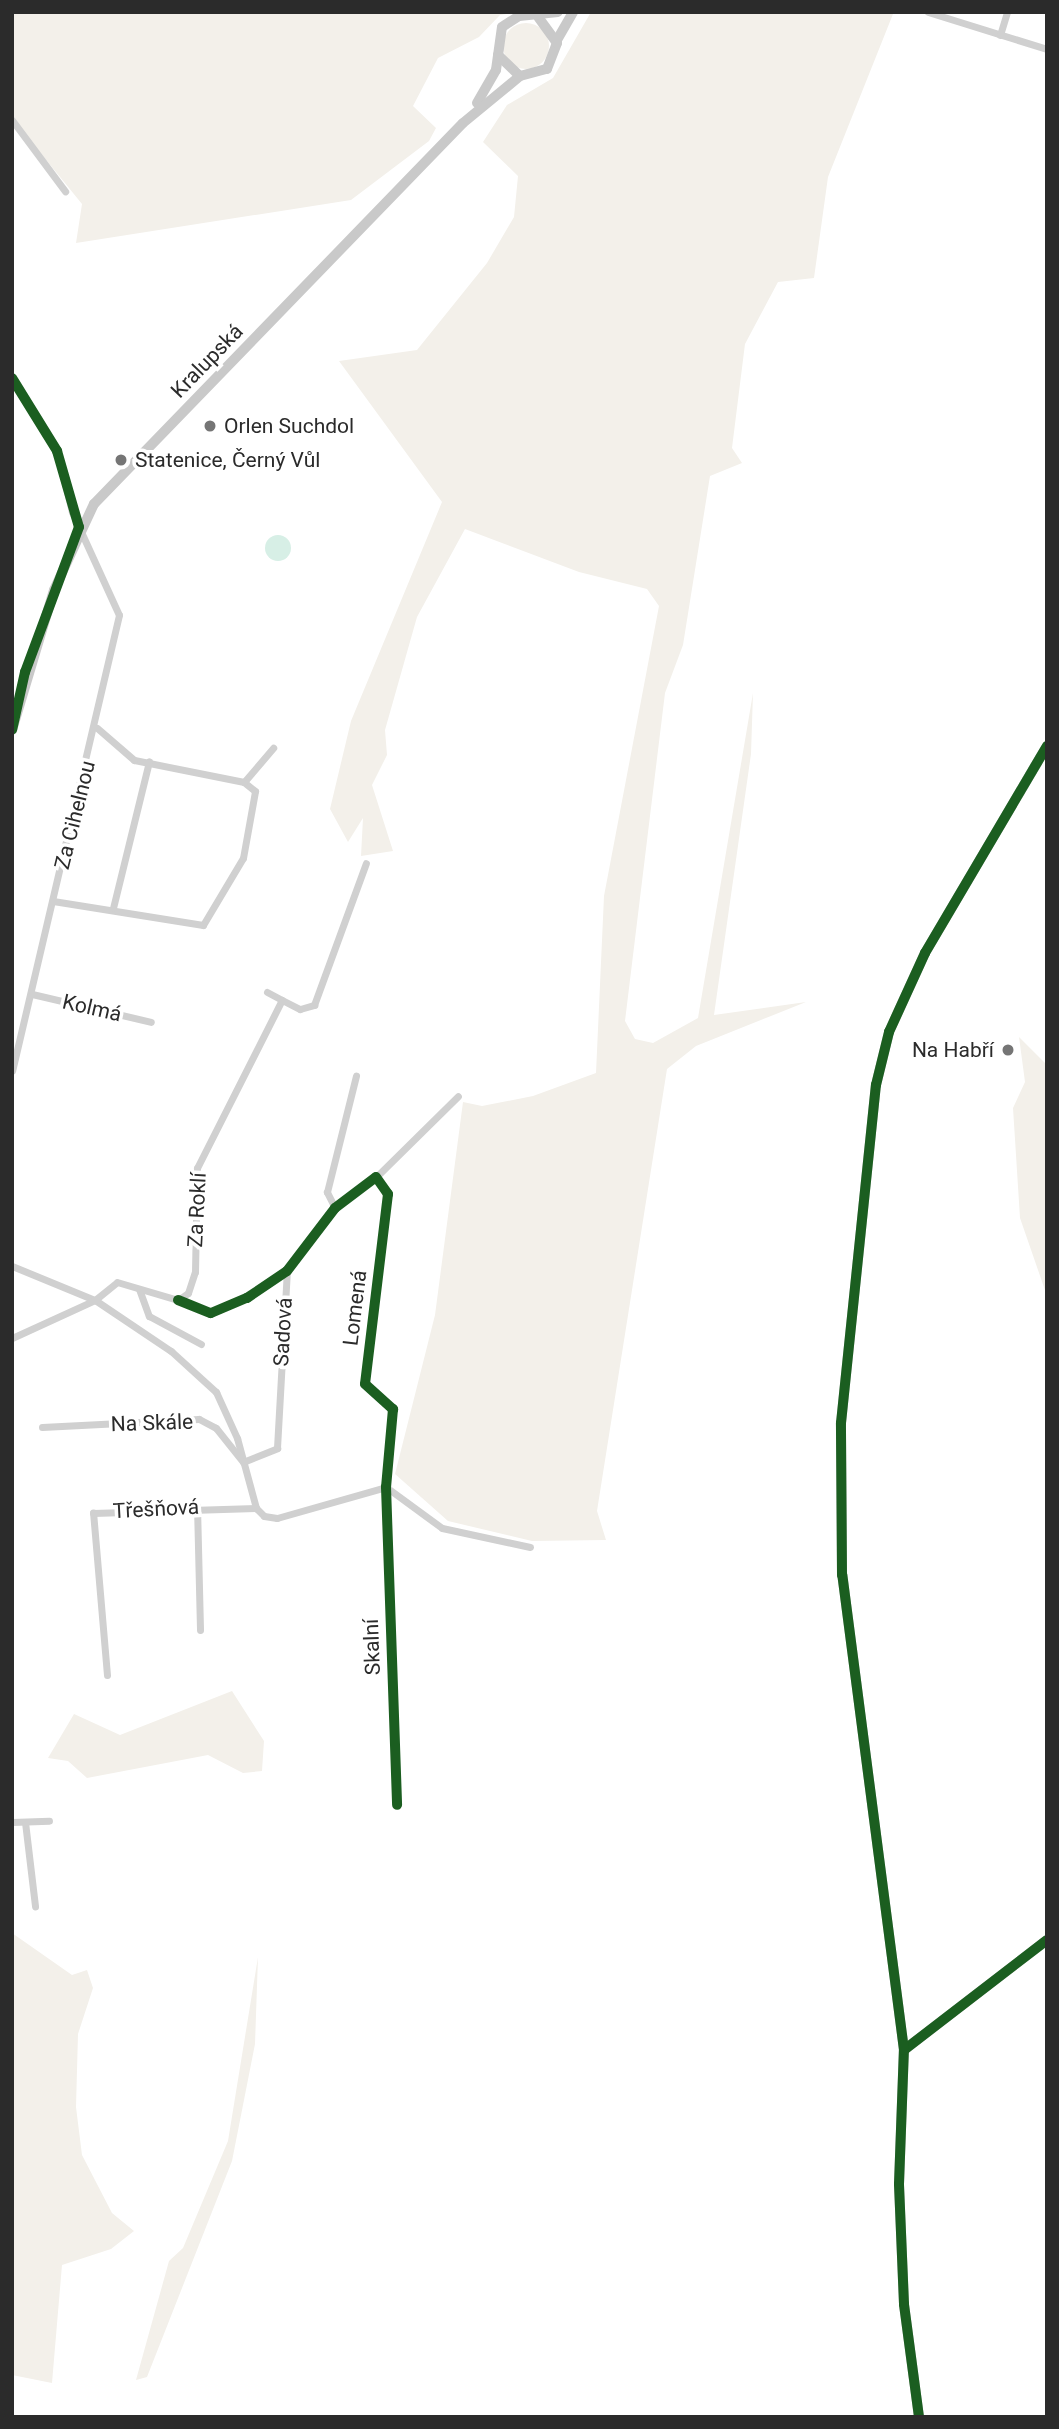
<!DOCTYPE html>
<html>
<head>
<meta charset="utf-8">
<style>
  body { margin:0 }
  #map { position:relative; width:1059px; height:2429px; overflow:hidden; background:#fff; font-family:Roboto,sans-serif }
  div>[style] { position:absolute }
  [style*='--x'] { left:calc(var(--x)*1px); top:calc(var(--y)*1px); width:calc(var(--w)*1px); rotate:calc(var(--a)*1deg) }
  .green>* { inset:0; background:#f3f0ea }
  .round { border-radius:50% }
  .water>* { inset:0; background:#d7efe6 }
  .street>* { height:7px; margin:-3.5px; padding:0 3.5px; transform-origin:3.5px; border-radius:3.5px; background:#d0d0d0 }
  .secondary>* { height:10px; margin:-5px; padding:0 5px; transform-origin:5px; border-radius:5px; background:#c9c9c9 }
  .cycleway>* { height:10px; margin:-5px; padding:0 5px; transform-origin:5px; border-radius:5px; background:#1b5e20 }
  .dots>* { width:19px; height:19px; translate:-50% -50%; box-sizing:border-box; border:4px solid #fff; border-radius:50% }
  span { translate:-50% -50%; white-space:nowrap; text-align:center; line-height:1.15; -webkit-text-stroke:7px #fff; paint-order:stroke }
  .street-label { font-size:21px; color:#2b2b2b }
  .poi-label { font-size:21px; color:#2b2b2b }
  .left { translate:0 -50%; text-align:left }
  .right { translate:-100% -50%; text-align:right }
  .frame { position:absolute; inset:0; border:14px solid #2b2b2b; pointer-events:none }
</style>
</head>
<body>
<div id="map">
  <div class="green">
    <i style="clip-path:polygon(12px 12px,520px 12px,500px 15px,479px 37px,438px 58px,413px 106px,436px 128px,429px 141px,351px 200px,76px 243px,82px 204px,12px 118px)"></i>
    <i style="clip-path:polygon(591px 12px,893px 14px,828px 177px,814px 278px,778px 282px,745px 344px,732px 448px,742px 463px,710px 476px,683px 645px,665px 693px,625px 1021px,635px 1039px,653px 1043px,698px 1018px,753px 693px,751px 754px,714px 1015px,806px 1002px,696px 1046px,667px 1069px,597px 1511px,606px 1540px,532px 1541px,448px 1521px,395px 1474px,435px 1315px,463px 1102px,482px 1106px,533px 1096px,596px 1073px,604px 896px,659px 606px,647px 589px,579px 572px,465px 529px,417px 617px,385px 730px,387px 755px,372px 785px,393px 851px,361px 856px,363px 818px,348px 842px,330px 809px,351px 721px,442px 502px,339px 361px,417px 350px,487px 263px,514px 217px,518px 176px,483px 142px,507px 105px,553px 78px)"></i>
    <i class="round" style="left:503px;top:23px;width:46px;height:46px"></i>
    <i style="clip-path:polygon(1019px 1037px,1047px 1065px,1047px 1296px,1020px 1218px,1013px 1108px,1025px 1082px)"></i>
    <i style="clip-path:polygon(232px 1691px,264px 1741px,262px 1771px,243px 1773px,208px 1755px,87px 1778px,68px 1761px,48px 1758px,74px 1714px,120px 1735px)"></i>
    <i style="clip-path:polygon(12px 1933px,72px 1975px,87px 1970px,93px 1988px,78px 2034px,76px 2107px,82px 2155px,112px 2213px,134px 2231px,111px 2249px,62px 2265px,52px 2383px,12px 2375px)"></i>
    <i style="clip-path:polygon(258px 1957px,255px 2044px,232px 2161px,147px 2377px,136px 2380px,169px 2261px,183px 2248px,228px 2141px)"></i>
  </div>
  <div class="water">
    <i class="round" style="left:265px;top:535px;width:26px;height:26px"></i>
  </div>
  <div class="street">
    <i style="--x:928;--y:12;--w:125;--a:17.3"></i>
    <i style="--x:1000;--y:35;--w:24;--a:-73"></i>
    <i style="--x:12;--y:120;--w:89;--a:53.3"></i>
    <i style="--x:12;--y:378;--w:86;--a:58.3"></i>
    <i style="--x:57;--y:451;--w:63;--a:76.2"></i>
    <i style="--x:72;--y:512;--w:113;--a:65.5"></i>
    <i style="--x:119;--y:615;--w:468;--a:103.2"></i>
    <i style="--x:244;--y:782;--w:45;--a:-49.5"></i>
    <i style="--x:53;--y:901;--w:152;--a:9.1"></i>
    <i style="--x:203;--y:925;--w:78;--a:-59.2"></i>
    <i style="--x:243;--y:858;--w:68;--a:-79.8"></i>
    <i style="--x:255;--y:791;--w:14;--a:-141"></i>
    <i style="--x:244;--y:782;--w:112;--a:-168.7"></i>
    <i style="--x:134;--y:760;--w:49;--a:-139.1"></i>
    <i style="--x:113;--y:908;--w:151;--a:-76.2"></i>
    <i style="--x:267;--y:992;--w:17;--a:28"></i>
    <i style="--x:32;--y:994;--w:122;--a:13.2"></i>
    <i style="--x:376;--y:1177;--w:115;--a:-44.6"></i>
    <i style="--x:335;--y:1208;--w:18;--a:-117"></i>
    <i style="--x:327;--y:1192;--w:120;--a:-76"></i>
    <i style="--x:12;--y:1266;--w:90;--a:22.3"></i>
    <i style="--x:95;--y:1300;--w:92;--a:33.9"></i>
    <i style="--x:171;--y:1351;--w:61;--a:42.3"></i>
    <i style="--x:216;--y:1392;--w:51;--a:65.5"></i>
    <i style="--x:237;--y:1438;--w:73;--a:74.8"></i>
    <i style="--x:256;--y:1508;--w:11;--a:45"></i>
    <i style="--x:264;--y:1516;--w:13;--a:9"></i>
    <i style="--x:277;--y:1518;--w:113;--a:-15.9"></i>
    <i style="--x:139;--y:1289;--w:29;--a:70"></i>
    <i style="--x:149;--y:1316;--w:59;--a:28.3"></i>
    <i style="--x:178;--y:1300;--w:35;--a:22"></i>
    <i style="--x:211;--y:1313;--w:39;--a:-23"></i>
    <i style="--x:247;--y:1298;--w:48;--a:-34"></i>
    <i style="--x:287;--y:1271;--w:79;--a:-52.7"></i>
    <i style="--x:335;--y:1208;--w:51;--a:-37.1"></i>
    <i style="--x:376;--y:1177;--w:21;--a:55"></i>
    <i style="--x:388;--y:1194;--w:191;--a:96.9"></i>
    <i style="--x:365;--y:1384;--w:38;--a:42"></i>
    <i style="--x:393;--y:1409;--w:78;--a:95.1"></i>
    <i style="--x:386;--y:1487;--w:318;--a:88"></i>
    <i style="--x:12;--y:1338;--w:91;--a:-24.6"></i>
    <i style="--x:95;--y:1300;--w:28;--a:-39"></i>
    <i style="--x:117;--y:1282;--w:64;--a:16.4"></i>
    <i style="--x:178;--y:1300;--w:12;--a:-35"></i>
    <i style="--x:188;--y:1293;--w:22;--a:-72"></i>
    <i style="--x:195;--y:1272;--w:104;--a:-88.9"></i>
    <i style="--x:197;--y:1168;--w:188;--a:-63.2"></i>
    <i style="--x:282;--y:1000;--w:20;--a:27"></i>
    <i style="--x:300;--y:1009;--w:15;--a:-16"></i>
    <i style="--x:314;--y:1005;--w:151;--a:-69.9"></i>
    <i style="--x:42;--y:1427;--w:157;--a:-2.9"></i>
    <i style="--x:199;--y:1419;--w:19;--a:28"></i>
    <i style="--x:216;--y:1428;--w:43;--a:51.5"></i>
    <i style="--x:243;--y:1462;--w:37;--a:-22"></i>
    <i style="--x:277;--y:1448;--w:177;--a:-86.8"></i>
    <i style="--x:386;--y:1487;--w:69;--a:36.2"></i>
    <i style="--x:442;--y:1528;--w:90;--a:12.2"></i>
    <i style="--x:197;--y:1506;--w:124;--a:88.6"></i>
    <i style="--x:107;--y:1675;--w:163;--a:-94.9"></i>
    <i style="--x:93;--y:1513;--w:163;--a:-1.8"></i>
    <i style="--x:12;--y:1822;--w:37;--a:-2"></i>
    <i style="--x:25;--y:1822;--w:85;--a:83.2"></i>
  </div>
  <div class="secondary">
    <i style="--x:557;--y:40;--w:32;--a:-60"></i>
    <i style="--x:498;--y:55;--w:30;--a:44"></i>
    <i style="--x:520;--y:76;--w:28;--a:-15"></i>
    <i style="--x:547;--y:69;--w:28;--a:-69"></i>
    <i style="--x:557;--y:43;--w:31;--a:-126"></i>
    <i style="--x:477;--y:103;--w:38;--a:-60"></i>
    <i style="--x:496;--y:70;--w:43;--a:-82.1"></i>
    <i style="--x:502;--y:27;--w:20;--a:-33"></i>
    <i style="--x:519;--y:16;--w:39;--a:-6"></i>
    <i style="--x:12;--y:730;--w:146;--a:-73.3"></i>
    <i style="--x:54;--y:590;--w:95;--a:-65.1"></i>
    <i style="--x:94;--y:504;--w:530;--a:-45.92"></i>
    <i style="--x:463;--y:123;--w:74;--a:-39.5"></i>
    <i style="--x:904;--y:2050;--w:180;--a:-37.6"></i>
    <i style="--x:919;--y:2417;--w:114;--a:-97.6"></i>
    <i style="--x:904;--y:2304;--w:120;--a:-92.4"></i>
    <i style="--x:899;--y:2184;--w:134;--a:-87.9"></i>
    <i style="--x:904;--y:2050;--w:479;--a:-97.4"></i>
    <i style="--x:842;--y:1575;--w:152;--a:-90.4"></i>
    <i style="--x:841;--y:1423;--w:340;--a:-84.1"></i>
    <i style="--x:876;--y:1085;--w:55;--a:-76.2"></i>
    <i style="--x:889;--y:1032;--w:87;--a:-65.5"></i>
    <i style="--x:925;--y:953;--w:240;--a:-59.5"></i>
  </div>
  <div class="cycleway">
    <i style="--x:12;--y:378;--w:86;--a:58.3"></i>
    <i style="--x:57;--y:451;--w:79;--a:73.9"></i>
    <i style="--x:79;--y:527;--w:155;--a:110.4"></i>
    <i style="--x:25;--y:672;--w:59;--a:102.6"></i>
    <i style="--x:178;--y:1300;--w:35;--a:22"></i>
    <i style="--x:211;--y:1313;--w:39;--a:-23"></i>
    <i style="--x:247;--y:1298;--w:48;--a:-34"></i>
    <i style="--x:287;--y:1271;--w:79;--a:-52.7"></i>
    <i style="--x:335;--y:1208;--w:51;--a:-37.1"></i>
    <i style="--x:376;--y:1177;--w:21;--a:55"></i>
    <i style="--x:388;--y:1194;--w:191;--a:96.9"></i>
    <i style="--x:365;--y:1384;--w:38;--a:42"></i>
    <i style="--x:393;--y:1409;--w:78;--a:95.1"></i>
    <i style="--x:386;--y:1487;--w:318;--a:88"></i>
    <i style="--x:904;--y:2050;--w:180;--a:-37.6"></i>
    <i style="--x:919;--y:2417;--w:114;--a:-97.6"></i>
    <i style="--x:904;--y:2304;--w:120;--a:-92.4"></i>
    <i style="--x:899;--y:2184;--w:134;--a:-87.9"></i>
    <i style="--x:904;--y:2050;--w:479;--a:-97.4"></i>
    <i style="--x:842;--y:1575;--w:152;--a:-90.4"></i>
    <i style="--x:841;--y:1423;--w:340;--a:-84.1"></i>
    <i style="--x:876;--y:1085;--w:55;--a:-76.2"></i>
    <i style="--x:889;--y:1032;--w:87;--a:-65.5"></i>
    <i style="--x:925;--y:953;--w:240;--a:-59.5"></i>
  </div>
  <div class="dots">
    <i style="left:210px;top:426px;background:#757575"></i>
    <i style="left:121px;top:460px;background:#757575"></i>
    <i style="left:1008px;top:1050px;background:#757575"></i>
  </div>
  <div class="street-label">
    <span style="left:207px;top:361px;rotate:-46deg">Kralupská</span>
    <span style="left:75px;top:815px;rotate:-76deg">Za Cihelnou</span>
    <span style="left:92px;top:1008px;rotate:13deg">Kolmá</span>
    <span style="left:197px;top:1210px;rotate:-87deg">Za Roklí</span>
    <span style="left:355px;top:1308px;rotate:-83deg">Lomená</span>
    <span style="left:283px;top:1332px;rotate:-87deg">Sadová</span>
    <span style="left:152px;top:1423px;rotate:-2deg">Na Skále</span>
    <span style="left:156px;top:1509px;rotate:-3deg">Třešňová</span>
    <span style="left:372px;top:1647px;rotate:-92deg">Skalní</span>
  </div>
  <div class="poi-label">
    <span class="left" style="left:224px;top:426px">Orlen Suchdol</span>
    <span class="left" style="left:135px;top:460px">Statenice, Černý Vůl</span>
    <span class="right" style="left:994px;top:1050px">Na Habří</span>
  </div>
  <div class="frame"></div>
</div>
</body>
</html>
